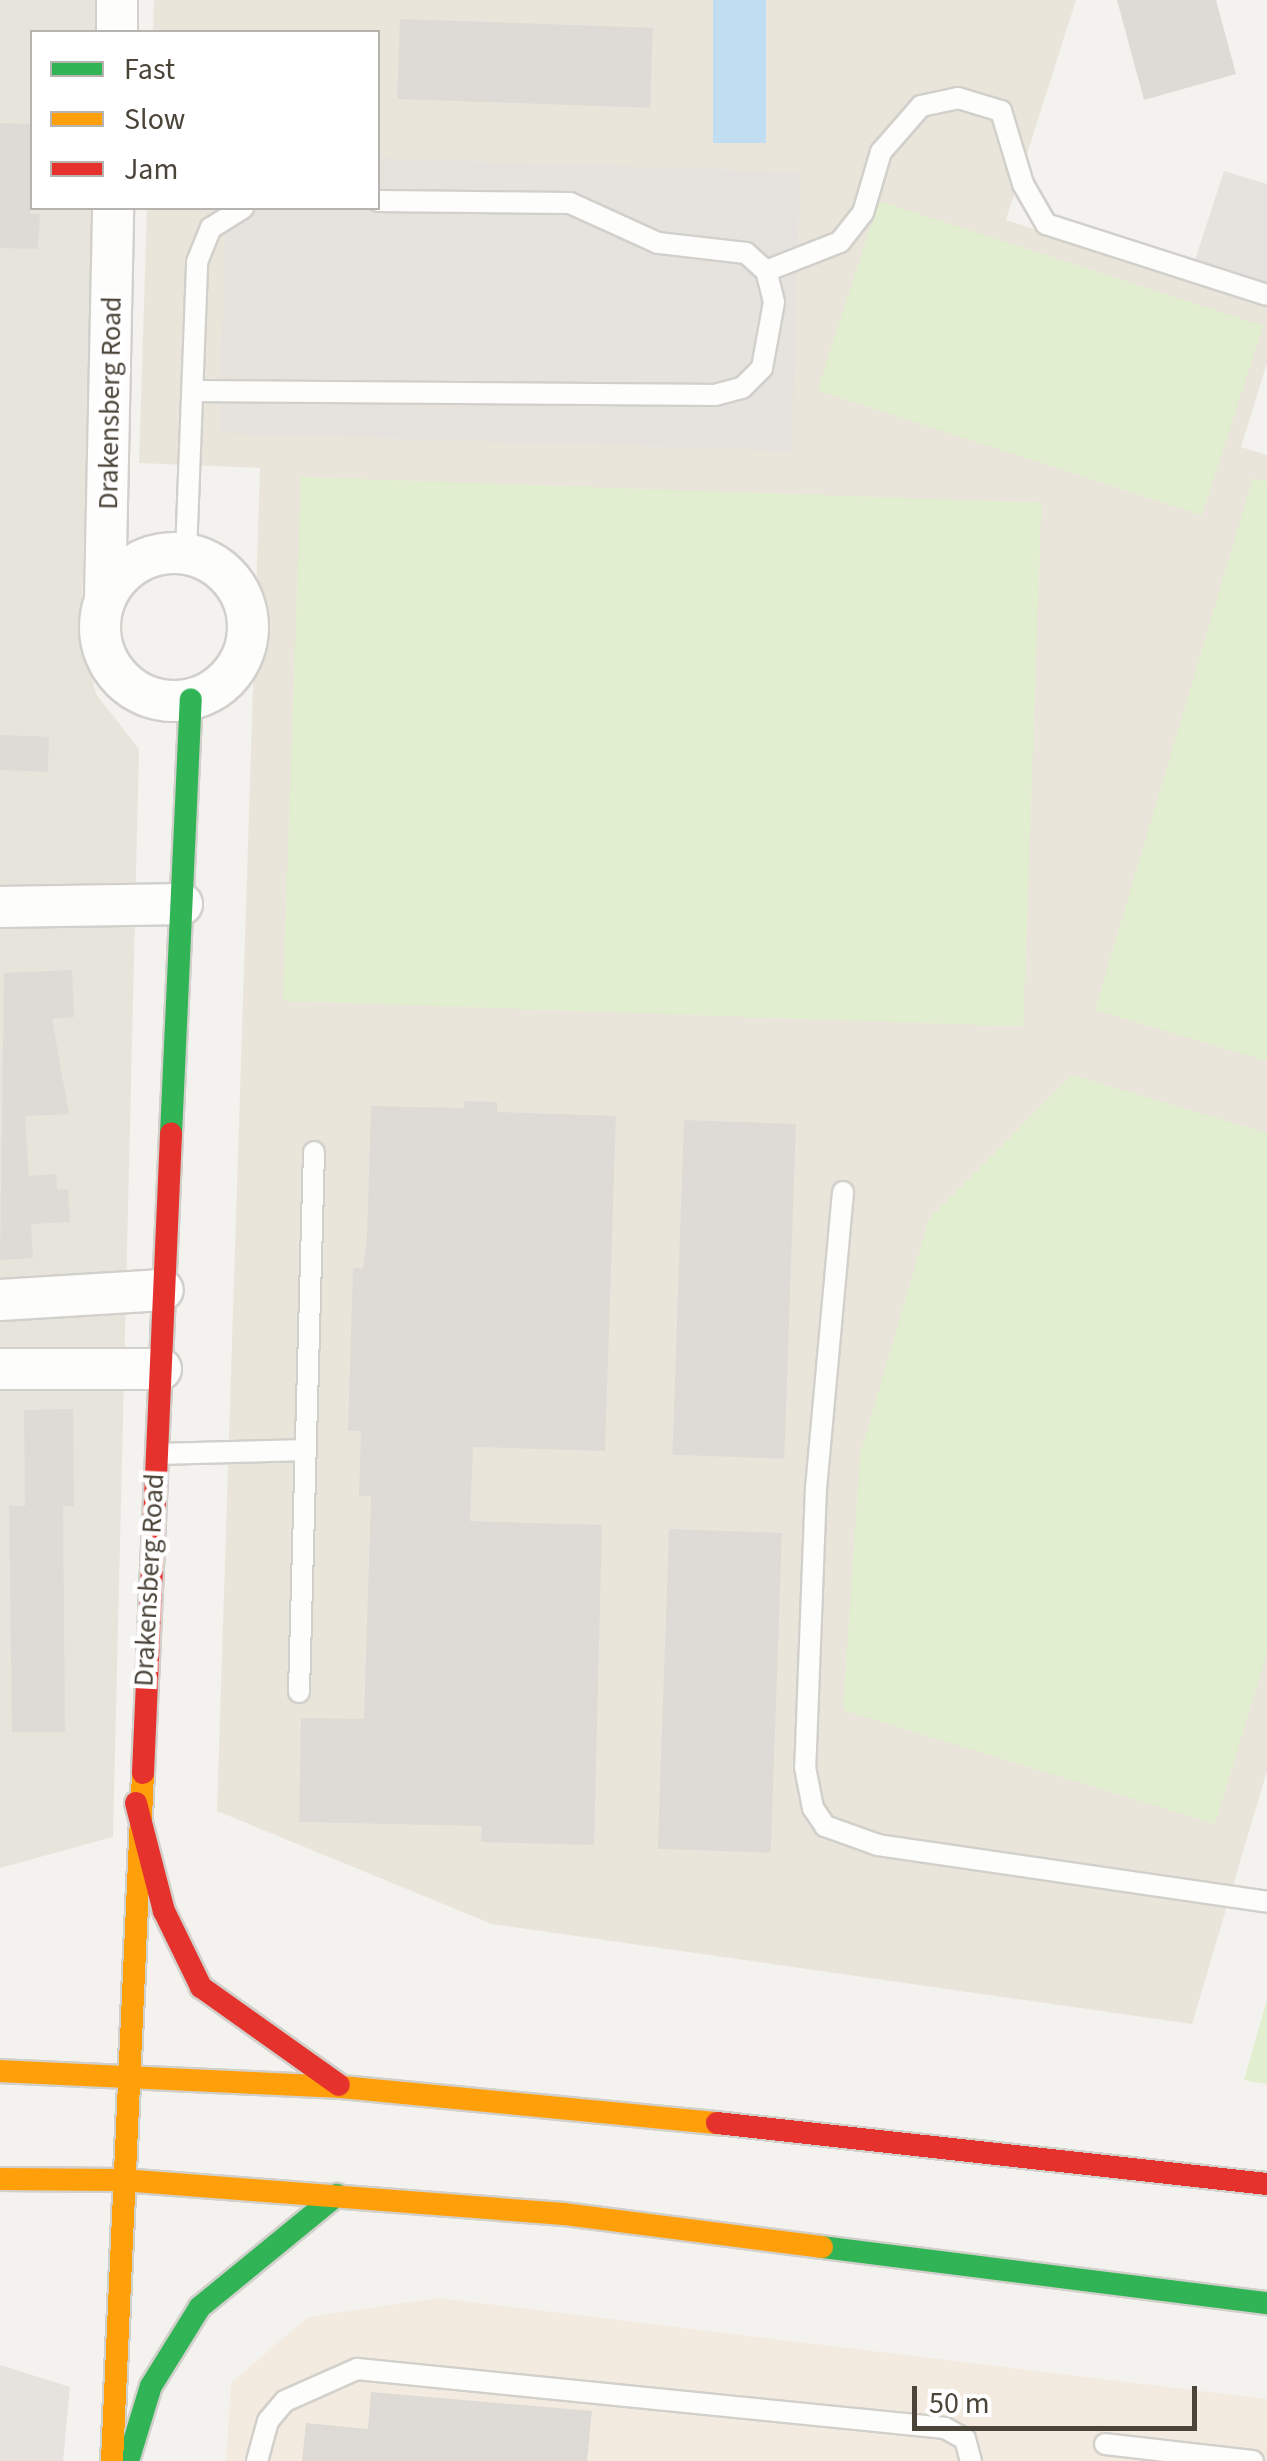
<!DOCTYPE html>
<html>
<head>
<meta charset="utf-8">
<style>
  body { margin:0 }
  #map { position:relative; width:1267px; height:2461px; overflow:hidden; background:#f4f2ee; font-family:"Source Sans 3",sans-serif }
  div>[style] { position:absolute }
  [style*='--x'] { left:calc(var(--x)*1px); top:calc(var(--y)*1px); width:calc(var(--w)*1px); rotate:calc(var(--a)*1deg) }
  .residential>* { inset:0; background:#e7e4dc }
  .commercial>* { inset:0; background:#f3ebdf }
  .education>* { inset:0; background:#eae5da }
  .green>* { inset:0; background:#e1eecf; transform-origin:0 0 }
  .parking>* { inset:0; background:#e6e3df }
  .water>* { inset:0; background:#c0ddf1; transform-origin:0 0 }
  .building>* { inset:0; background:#dedbd6; transform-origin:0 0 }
  .roads { filter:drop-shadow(2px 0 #d2d0cb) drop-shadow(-2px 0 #d2d0cb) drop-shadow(0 2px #d2d0cb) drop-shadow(0 -2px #d2d0cb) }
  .lane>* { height:20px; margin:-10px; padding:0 10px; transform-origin:10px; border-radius:10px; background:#fdfdfc }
  .street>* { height:40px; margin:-20px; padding:0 20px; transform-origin:20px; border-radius:20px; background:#fdfdfc }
  .street>.ring { margin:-20px; padding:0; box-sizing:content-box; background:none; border:40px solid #fdfdfc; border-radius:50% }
  .fast>* { height:22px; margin:-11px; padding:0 11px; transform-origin:11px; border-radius:11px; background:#30b455 }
  .slow>* { height:22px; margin:-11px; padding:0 11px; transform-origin:11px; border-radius:11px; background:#ff9f0a }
  .jam>* { height:22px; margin:-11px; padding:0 11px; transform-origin:11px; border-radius:11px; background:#e5322d }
  span { translate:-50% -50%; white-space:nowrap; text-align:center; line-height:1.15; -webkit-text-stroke:9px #fff; paint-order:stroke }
  .street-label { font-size:28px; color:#4b4439 }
  .legend { position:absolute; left:30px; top:30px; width:350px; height:180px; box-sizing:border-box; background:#fff; border:2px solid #b7b4b0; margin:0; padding:12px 18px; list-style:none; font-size:30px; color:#4b4439 }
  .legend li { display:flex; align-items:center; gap:20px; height:50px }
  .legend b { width:50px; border:2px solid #b7b4b0 }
  .scale { position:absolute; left:912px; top:2386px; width:285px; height:45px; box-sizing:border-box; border:5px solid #4b4439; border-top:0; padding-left:12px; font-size:30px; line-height:35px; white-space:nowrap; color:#4b4439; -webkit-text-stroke:8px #fff; paint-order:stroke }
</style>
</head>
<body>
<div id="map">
  <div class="residential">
    <i style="clip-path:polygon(0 0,102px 0,101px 32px,32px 32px,32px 208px,95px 208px,81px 634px,96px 694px,139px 749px,113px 1837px,0 1868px)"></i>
  </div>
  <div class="commercial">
    <i style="clip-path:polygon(439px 2298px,1267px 2399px,1267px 2461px,226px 2461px,231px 2383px,308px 2317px)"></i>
  </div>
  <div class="education">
    <i style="clip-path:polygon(154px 0,1076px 0,1006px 220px,1267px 305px,1267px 363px,1241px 447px,1267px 455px,1267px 1771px,1192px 2024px,492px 1924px,217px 1811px,260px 468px,139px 463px,147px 208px,378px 208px,378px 32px,153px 32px)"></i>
  </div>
  <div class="green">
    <i style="left:879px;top:201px;width:404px;height:199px;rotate:18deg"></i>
    <i style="left:301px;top:477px;width:741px;height:524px;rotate:2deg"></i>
    <i style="clip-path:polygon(1253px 478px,1267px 482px,1267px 1061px,1095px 1010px)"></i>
    <i style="clip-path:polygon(1072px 1075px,1267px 1133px,1267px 1652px,1215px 1824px,843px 1710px,860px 1455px,929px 1219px)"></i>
    <i style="clip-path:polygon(1267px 1999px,1267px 2084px,1244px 2080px)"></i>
  </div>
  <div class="parking">
    <i style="clip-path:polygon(378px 158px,800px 172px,792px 451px,219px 433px,226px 208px,378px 208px)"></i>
    <i style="clip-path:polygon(1224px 171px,1267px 184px,1267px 284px,1195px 260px)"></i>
    <i style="clip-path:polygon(0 2365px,70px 2387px,63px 2461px,0 2461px)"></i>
  </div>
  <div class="water">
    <i style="left:713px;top:0;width:53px;height:143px"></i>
  </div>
  <div class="building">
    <i style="clip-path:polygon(1117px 0,1216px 0,1236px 74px,1144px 100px)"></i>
    <i style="left:400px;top:19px;width:253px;height:80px;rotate:2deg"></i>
    <i style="clip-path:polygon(0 123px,32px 124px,30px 214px,40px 214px,38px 249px,0 248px)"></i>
    <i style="left:0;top:735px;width:49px;height:35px;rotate:2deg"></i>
    <i style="clip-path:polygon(72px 970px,74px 1017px,52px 1019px,69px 1114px,25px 1116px,29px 1176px,56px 1174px,57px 1190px,68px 1189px,70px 1222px,31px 1224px,33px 1258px,0 1260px,4px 973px)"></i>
    <i style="clip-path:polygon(464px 1101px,497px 1102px,497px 1112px,616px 1116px,605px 1451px,473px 1447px,470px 1521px,602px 1525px,594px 1845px,481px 1842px,482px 1826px,299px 1822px,301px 1718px,364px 1719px,371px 1496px,359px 1496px,361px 1431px,348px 1431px,353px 1268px,363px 1269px,367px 1236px,371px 1106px,464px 1108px)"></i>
    <i style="left:684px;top:1120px;width:112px;height:335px;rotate:2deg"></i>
    <i style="clip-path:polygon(73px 1409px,74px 1506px,63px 1506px,65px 1732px,12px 1732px,9px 1506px,25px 1506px,24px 1410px)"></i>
    <i style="left:669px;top:1529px;width:113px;height:320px;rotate:2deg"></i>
    <i style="clip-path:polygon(371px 2392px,592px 2411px,587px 2461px,302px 2461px,306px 2423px,368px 2429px)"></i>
  </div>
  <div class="roads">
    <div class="lane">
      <i style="--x:766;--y:271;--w:79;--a:-21.4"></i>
      <i style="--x:840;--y:242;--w:37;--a:-52"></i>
      <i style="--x:863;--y:213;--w:64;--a:-73.6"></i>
      <i style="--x:881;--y:152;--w:61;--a:-49"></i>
      <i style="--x:921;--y:106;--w:38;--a:-12"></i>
      <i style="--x:958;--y:98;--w:45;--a:16.8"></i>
      <i style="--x:1001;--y:111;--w:76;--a:73.2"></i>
      <i style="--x:1023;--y:184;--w:46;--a:60.1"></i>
      <i style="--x:1046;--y:224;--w:232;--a:17.8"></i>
      <i style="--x:193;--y:391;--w:522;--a:0.44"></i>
      <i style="--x:715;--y:395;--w:28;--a:-15"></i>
      <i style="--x:742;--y:388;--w:28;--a:-45"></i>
      <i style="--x:762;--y:368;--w:67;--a:-79.7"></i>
      <i style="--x:774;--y:302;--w:32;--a:-104"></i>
      <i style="--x:766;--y:271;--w:27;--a:-138"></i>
      <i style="--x:746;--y:253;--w:89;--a:-173.5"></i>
      <i style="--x:658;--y:243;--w:97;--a:-155.6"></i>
      <i style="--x:570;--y:203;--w:192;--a:-179.4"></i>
      <i style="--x:186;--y:553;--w:291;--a:-87.8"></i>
      <i style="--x:197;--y:262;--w:37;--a:-68"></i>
      <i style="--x:211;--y:228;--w:38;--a:-32"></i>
      <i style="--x:843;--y:1192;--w:296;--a:95.2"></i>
      <i style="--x:816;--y:1487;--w:280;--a:92.2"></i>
      <i style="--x:805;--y:1767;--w:42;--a:79"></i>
      <i style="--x:813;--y:1808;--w:22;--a:56"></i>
      <i style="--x:825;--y:1826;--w:56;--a:19.7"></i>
      <i style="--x:878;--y:1845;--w:393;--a:8.3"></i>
      <i style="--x:158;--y:1454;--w:148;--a:-1.5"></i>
      <i style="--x:299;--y:1692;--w:540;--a:-88.41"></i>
      <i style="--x:1105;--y:2444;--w:149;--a:6.6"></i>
      <i style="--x:257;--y:2461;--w:41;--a:-74.6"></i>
      <i style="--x:268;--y:2421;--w:26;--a:-50"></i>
      <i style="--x:285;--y:2401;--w:79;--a:-24"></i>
      <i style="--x:357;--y:2369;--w:591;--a:5.73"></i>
      <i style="--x:945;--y:2428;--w:23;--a:29"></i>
      <i style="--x:965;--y:2439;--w:23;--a:75"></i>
    </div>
    <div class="street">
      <i style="--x:117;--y:32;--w:32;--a:-90"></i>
      <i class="ring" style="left:100px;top:553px;width:108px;height:108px"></i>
      <i style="--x:105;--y:599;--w:391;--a:-88.8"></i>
      <i style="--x:0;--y:907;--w:182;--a:-0.9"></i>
      <i style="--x:0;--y:1300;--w:163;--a:-3.5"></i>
      <i style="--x:0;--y:1369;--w:161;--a:0"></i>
    </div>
    <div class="fast">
      <i style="--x:171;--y:1134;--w:435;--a:-87.4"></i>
      <i style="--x:822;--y:2247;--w:449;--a:7.2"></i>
      <i style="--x:128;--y:2461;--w:78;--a:-73"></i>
      <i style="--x:151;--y:2386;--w:93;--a:-58.2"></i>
      <i style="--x:200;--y:2307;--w:177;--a:-39.3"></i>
    </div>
    <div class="slow">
      <i style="--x:0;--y:2071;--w:342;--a:2.7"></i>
      <i style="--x:342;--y:2087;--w:377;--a:5.5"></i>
      <i style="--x:0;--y:2179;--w:122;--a:0.5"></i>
      <i style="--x:122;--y:2180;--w:443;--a:4.4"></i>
      <i style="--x:564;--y:2214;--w:260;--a:7.3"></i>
      <i style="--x:112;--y:2461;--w:689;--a:-87.42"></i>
    </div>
    <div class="jam">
      <i style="--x:143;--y:1773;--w:640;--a:-87.49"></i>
      <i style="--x:136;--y:1803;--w:112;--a:75.5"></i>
      <i style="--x:164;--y:1911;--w:85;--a:64"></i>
      <i style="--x:201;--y:1987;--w:169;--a:35.4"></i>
      <i style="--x:717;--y:2123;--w:553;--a:6.33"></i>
    </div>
  </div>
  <div class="street-label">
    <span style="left:110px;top:403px;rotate:-89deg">Drakensberg Road</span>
    <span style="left:149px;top:1580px;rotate:-87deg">Drakensberg Road</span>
  </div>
  <ul class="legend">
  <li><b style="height:12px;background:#30b455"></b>Fast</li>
  <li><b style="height:12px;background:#ff9f0a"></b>Slow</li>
  <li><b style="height:12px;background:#e5322d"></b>Jam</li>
  </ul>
  <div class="scale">50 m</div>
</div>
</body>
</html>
